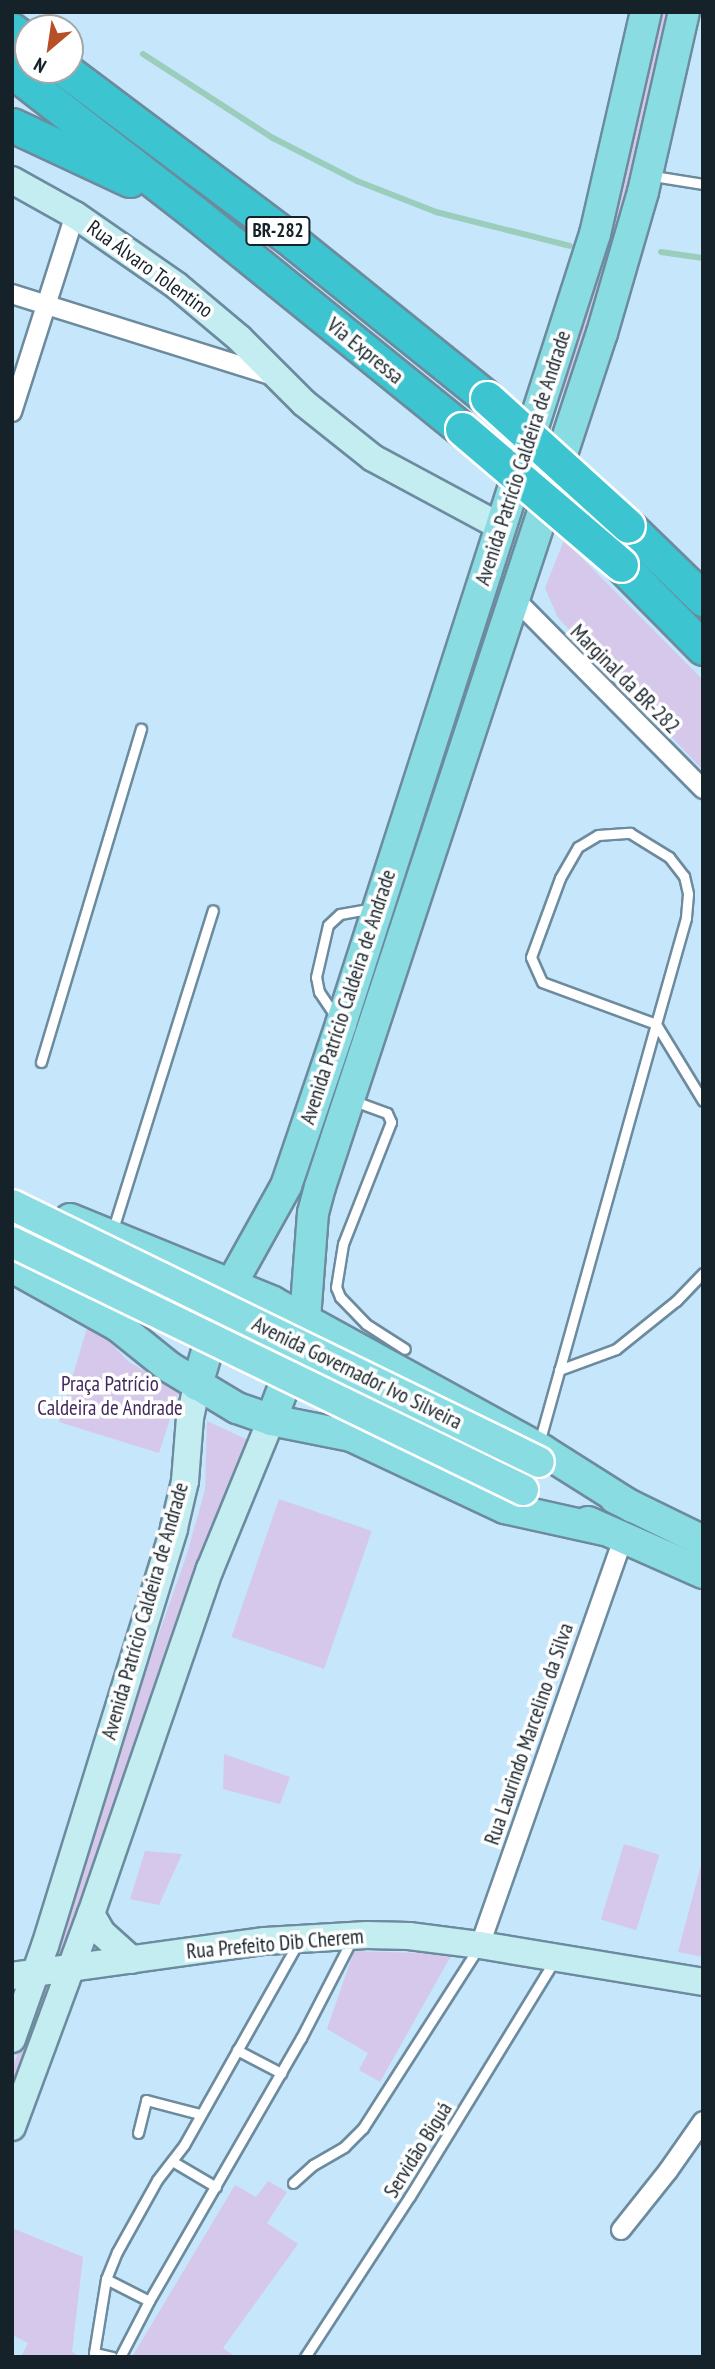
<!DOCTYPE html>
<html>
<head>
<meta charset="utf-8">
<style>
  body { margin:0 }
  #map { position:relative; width:715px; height:2369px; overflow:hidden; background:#c6e6fb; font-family:"PT Sans Narrow",sans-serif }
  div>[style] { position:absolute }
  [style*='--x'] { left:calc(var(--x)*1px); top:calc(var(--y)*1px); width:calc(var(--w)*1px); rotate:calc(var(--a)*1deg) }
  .green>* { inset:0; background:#d5c8ea; transform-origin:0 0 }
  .stream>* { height:6px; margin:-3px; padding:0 3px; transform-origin:3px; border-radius:3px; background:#9bcdbc }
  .roads { filter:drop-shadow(2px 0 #6d8b9e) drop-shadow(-2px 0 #6d8b9e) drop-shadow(0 2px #6d8b9e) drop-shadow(0 -2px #6d8b9e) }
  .lane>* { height:9px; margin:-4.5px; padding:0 4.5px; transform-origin:4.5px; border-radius:4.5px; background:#fff }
  .street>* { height:18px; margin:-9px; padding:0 9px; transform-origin:9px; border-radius:9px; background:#fff }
  .secondary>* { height:26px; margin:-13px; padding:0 13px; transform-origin:13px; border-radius:13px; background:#c4edf1 }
  .primary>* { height:30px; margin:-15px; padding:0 15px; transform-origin:15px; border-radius:15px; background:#8adce3 }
  .highway>* { height:33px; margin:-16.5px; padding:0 16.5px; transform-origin:16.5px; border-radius:16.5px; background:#3cc4d0 }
  .bridges { filter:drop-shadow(2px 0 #fff) drop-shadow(-2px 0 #fff) drop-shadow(0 2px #fff) drop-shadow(0 -2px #fff) }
  .primary-bridge>* { height:30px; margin:-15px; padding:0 15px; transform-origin:15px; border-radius:15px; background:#8adce3 }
  .highway-bridge>* { height:33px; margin:-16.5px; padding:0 16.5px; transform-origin:16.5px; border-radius:16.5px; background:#3cc4d0 }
  span { translate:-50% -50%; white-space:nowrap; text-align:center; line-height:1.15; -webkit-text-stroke:7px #fff; paint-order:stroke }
  .shield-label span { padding:2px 5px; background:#fff; border:2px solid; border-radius:5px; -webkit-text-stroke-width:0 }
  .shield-label { font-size:19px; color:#162229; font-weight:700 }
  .street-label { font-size:21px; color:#162229 }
  .park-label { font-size:21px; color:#412a5d }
  .frame { position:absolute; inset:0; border:14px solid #162229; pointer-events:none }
  .north { position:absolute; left:14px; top:14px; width:70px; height:70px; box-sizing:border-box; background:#fff; border:2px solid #a2a7a9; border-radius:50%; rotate:209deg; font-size:19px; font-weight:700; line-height:28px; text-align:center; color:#162229 }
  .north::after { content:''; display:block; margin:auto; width:24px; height:32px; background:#b75026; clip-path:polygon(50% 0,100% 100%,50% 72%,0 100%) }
</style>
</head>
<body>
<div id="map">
  <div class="green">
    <i style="clip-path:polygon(655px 12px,671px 12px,632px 188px,519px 576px,508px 575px,508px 567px,563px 395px,561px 366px)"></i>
    <i style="clip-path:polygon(564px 540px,703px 680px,703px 770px,558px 618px,545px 588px)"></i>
    <i style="clip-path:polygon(89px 1321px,129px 1362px,179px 1391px,159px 1453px,59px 1422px)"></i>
    <i style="clip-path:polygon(207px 1421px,250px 1441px,12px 2105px,12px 2070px,85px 1863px,117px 1752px,186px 1557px,205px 1490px)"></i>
    <i style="left:279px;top:1499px;width:98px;height:146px;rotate:19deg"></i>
    <i style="clip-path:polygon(224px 1754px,290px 1777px,280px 1804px,223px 1789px)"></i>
    <i style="left:624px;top:1844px;width:37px;height:79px;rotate:17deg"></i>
    <i style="clip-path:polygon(145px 1851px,182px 1854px,159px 1905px,130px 1899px)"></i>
    <i style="clip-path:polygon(703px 1858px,703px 1957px,678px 1952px)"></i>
    <i style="clip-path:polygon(354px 1951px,452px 1954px,380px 2082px,359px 2070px,368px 2053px,327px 2029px)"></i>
    <i style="clip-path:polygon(268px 2181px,287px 2192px,267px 2223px,298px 2244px,223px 2348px,236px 2357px,132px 2357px,235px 2185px,256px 2197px)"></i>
    <i style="clip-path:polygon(12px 2228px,83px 2257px,72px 2352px,81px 2357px,21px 2357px,28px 2343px,12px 2335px)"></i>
  </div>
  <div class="stream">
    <i style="--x:143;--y:54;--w:155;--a:32.9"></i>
    <i style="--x:273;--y:138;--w:94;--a:27.1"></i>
    <i style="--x:357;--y:181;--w:85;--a:21.4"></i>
    <i style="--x:436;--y:212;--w:138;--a:14.2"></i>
    <i style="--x:661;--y:252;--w:42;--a:8.1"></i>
  </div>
  <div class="roads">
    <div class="lane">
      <i style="--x:653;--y:176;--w:51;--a:9.1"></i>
      <i style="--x:630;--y:833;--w:46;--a:31.6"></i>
      <i style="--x:669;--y:857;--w:24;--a:52"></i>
      <i style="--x:684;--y:876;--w:18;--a:77"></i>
      <i style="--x:688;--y:894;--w:24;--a:95"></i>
      <i style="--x:686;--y:918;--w:110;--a:105.8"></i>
      <i style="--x:656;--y:1024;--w:121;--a:-159.8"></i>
      <i style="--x:542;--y:982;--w:27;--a:-114"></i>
      <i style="--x:531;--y:957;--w:84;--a:-69.8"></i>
      <i style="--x:560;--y:878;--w:36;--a:-60"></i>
      <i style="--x:578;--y:847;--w:23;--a:-31"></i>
      <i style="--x:598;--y:835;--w:32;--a:-4"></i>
      <i style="--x:336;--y:1017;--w:30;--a:-124"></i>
      <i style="--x:319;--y:992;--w:15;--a:-101"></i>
      <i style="--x:316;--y:977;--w:53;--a:-77"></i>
      <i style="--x:328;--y:925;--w:16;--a:-43"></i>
      <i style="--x:340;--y:914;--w:35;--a:-10"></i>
      <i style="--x:41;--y:1062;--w:348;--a:-73.3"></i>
      <i style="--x:354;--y:1101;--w:35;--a:20"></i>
      <i style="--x:387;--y:1113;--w:10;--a:66"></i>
      <i style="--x:391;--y:1122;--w:131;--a:111.5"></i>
      <i style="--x:343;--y:1244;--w:44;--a:99.2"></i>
      <i style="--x:336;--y:1287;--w:11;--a:68"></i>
      <i style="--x:340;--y:1297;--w:37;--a:46"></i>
      <i style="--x:366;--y:1324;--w:46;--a:32.7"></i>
      <i style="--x:112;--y:1232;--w:337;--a:-72.6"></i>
      <i style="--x:559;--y:1370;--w:61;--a:-20.2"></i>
      <i style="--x:616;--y:1349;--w:77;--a:-38.7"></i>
      <i style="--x:676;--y:1301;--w:39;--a:-46"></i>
      <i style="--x:539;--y:1443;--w:435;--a:-74.4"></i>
      <i style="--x:656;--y:1024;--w:90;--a:58.6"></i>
      <i style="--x:237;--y:2050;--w:50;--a:27.6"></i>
      <i style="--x:138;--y:2133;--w:34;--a:-76"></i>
      <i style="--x:146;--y:2100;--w:56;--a:14.5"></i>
      <i style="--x:172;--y:2161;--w:51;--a:30.6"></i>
      <i style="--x:293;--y:2183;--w:27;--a:-42"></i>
      <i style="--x:313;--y:2165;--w:36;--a:-30"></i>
      <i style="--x:344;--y:2147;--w:27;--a:-45"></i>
      <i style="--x:363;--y:2128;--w:211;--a:-57.4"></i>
      <i style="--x:106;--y:2279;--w:48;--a:27.1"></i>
      <i style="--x:112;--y:2357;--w:18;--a:-167"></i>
      <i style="--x:94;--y:2353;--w:75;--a:-80.8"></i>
      <i style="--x:106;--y:2279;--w:29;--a:-68"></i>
      <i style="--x:117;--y:2252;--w:82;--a:-60.9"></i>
      <i style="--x:157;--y:2180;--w:44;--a:-52.4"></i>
      <i style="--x:184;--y:2145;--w:232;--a:-60.6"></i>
      <i style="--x:120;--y:2357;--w:63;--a:-62.6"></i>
      <i style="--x:149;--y:2301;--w:304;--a:-60"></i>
      <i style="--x:301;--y:2038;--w:111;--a:-62.7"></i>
      <i style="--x:305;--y:2357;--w:192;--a:-56.9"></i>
      <i style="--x:410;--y:2196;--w:276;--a:-58.5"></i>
    </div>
    <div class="street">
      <i style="--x:12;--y:294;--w:274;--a:17.4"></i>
      <i style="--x:12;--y:412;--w:207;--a:-72.3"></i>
      <i style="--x:516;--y:600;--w:266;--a:45.3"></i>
      <i style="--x:480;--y:1945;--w:430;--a:-70.6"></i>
      <i style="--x:621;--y:2230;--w:75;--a:-51.5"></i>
      <i style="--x:668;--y:2171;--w:61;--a:-55"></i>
    </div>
    <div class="secondary">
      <i style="--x:12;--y:180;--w:72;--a:29.1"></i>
      <i style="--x:75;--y:215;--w:124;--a:34.8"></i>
      <i style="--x:177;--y:286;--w:81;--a:40"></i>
      <i style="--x:239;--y:338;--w:92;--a:45"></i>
      <i style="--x:304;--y:403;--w:88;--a:38.6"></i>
      <i style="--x:373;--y:458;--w:145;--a:28.3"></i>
      <i style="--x:91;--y:1914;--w:22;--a:60"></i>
      <i style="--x:102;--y:1933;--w:40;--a:42"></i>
      <i style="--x:12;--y:1976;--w:255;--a:-7.9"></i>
      <i style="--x:265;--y:1941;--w:102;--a:-3.4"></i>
      <i style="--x:367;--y:1935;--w:42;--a:1.4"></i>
      <i style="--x:409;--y:1936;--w:72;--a:7.2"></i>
      <i style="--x:480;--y:1945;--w:226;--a:9.4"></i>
      <i style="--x:12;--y:2039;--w:99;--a:-70.5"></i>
      <i style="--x:45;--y:1946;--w:437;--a:-72.8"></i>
      <i style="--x:174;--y:1528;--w:48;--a:-76.8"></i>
      <i style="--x:185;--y:1481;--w:63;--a:-85.5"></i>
      <i style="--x:190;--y:1418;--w:34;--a:-78"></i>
      <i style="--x:12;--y:2127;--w:227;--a:-69.7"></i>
      <i style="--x:91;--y:1914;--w:365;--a:-71"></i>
      <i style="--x:210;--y:1569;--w:161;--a:-67.7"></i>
    </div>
    <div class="primary">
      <i style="--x:70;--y:1219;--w:219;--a:22.2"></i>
      <i style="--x:273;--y:1302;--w:307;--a:28.8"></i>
      <i style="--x:542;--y:1450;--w:107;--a:32.3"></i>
      <i style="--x:12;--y:1267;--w:121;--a:29.1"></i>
      <i style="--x:118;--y:1326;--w:65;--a:38.8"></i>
      <i style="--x:169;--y:1367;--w:79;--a:31.1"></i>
      <i style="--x:237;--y:1408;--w:36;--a:19"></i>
      <i style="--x:271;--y:1420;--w:82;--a:11.3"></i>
      <i style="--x:351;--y:1436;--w:170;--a:25.1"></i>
      <i style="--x:505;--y:1508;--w:101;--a:12.5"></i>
      <i style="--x:197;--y:1385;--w:64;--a:-73.6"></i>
      <i style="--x:215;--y:1324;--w:44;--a:-67.5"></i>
      <i style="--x:232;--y:1283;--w:111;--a:-60.9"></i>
      <i style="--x:286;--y:1186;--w:171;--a:-71.2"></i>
      <i style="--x:341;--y:1024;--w:830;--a:-72.18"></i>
      <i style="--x:595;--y:234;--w:228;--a:-77.1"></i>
      <i style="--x:271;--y:1420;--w:59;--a:-69.1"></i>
      <i style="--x:292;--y:1365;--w:48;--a:-74.2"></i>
      <i style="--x:305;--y:1319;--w:106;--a:-85.7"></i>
      <i style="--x:313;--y:1213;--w:27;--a:-75"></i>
      <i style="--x:320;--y:1187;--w:899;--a:-71.73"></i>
      <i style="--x:602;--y:333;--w:147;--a:-73.8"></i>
      <i style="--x:643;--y:192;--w:185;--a:-77.2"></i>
      <i style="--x:615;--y:1498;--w:98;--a:26"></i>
      <i style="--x:588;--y:1522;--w:126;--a:23.9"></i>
    </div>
    <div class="highway">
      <i style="--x:12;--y:30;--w:20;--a:37"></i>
      <i style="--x:65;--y:70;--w:288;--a:36.9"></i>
      <i style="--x:295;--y:243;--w:247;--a:38.9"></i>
      <i style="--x:12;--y:71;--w:232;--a:37.8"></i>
      <i style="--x:195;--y:213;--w:343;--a:39"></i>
      <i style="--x:12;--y:125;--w:130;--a:25"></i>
      <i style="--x:628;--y:526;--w:105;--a:44.2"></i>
      <i style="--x:621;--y:565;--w:117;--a:45.3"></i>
    </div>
  </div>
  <div class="bridges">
    <div class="primary-bridge">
      <i style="--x:12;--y:1205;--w:586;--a:26"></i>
      <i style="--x:12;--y:1242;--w:568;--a:25.89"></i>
    </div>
    <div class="highway-bridge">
      <i style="--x:487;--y:398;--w:190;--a:42.2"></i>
      <i style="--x:462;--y:429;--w:209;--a:40.5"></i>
    </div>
  </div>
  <div class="shield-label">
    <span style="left:278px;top:231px">BR-282</span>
  </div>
  <div class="street-label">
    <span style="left:150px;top:269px;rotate:36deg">Rua Álvaro Tolentino</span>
    <span style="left:365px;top:351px;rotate:39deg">Via Expressa</span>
    <span style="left:523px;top:458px;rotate:-72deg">Avenida Patrício Caldeira de Andrade</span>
    <span style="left:625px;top:679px;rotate:45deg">Marginal da BR-282</span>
    <span style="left:348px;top:997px;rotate:-72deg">Avenida Patrício Caldeira de Andrade</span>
    <span style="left:357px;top:1373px;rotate:26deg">Avenida Governador Ivo Silveira</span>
    <span style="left:145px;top:1611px;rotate:-74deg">Avenida Patrício Caldeira de Andrade</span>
    <span style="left:529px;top:1734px;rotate:-71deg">Rua Laurindo Marcelino da Silva</span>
    <span style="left:275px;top:1944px;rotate:-5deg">Rua Prefeito Dib Cherem</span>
    <span style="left:418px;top:2150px;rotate:-58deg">Servidão Biguá</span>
  </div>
  <div class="park-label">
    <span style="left:110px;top:1396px">Praça Patrício<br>Caldeira de Andrade</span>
  </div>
  <div class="frame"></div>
  <div class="north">N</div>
</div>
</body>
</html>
